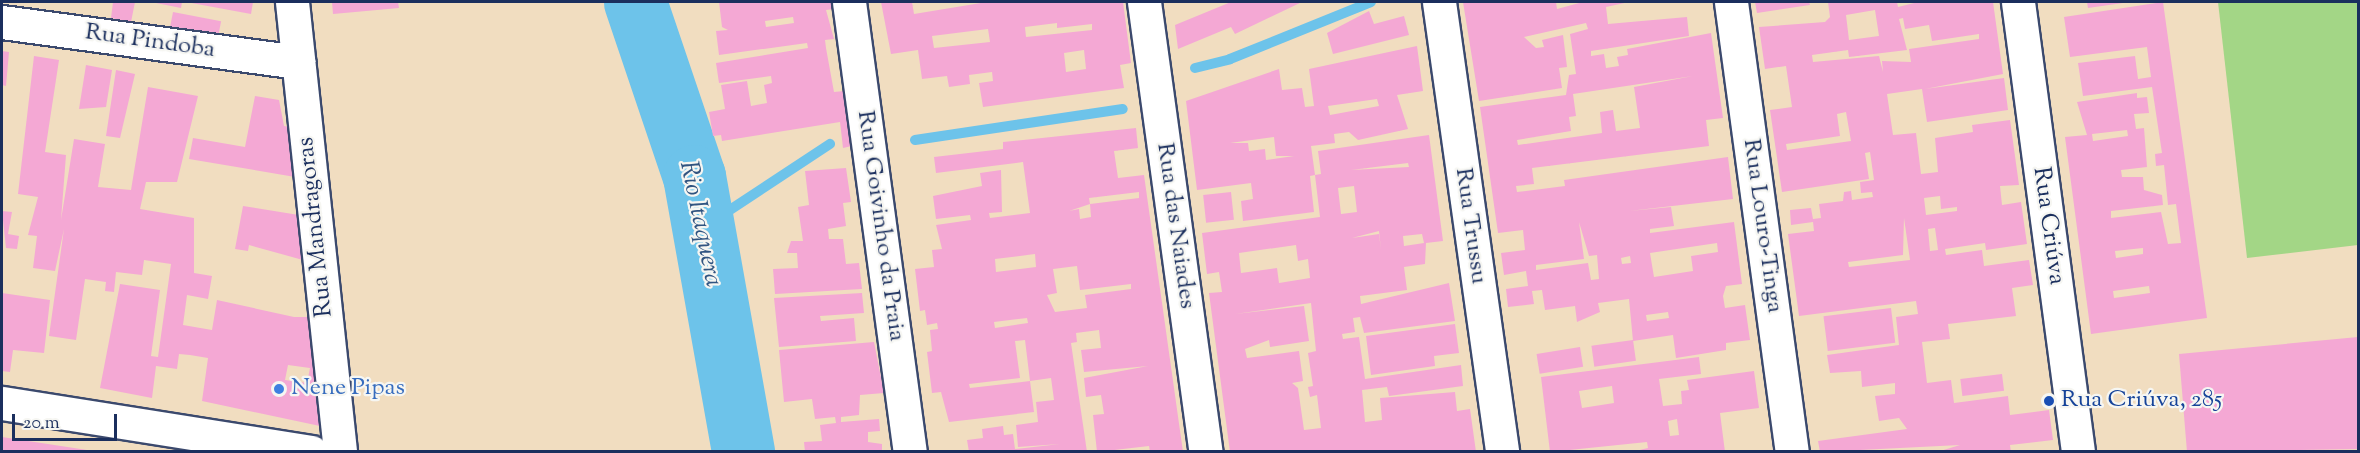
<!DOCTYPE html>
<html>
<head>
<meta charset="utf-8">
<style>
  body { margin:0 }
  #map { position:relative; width:2360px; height:453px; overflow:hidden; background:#f1ddc0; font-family:"Sorts Mill Goudy",serif }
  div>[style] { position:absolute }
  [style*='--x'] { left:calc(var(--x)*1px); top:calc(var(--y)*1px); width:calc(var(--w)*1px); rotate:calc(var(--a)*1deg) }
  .green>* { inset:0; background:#a3d686 }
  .stream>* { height:10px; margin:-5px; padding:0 5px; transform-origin:5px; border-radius:5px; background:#6dc3ea }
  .river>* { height:63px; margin:-31.5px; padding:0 31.5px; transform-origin:31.5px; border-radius:31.5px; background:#6dc3ea }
  .building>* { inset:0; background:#f4a8d4; transform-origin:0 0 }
  .roads { filter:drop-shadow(2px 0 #3b496d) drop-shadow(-2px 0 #3b496d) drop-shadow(0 2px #3b496d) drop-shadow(0 -2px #3b496d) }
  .minor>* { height:33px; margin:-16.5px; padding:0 16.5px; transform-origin:16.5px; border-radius:16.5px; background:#fff }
  .dots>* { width:16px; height:16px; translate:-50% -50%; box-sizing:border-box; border:3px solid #f6f6f2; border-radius:50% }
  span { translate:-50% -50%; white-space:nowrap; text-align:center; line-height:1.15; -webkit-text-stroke:4.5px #f6f6f2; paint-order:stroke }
  .street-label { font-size:24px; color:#1b2f5e }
  .shop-label { font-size:24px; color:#366cbe }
  .left { translate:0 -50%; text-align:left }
  .transit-label { font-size:24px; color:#164399 }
  .water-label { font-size:26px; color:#305481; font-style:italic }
  .frame { position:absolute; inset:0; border:3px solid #1b2f5e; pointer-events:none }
  .scale { position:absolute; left:12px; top:414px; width:105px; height:27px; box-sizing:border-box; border:3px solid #1b2f5e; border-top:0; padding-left:8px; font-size:18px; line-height:21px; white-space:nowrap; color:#1b2f5e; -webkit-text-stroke:4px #f6f6f2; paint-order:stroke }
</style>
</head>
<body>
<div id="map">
  <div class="green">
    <i style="clip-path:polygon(2218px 2px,2358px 2px,2358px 245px,2247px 258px)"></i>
  </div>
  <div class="stream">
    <i style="--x:1195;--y:68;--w:36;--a:-14"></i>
    <i style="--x:1230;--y:59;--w:152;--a:-22"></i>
    <i style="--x:915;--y:140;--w:210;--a:-8.5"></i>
    <i style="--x:704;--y:227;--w:151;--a:-33.4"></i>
  </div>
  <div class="river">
    <i style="--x:635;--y:2;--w:184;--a:71.3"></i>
    <i style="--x:694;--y:176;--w:280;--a:79.9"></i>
  </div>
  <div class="building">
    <i style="clip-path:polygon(113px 2px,135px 2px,131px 22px,111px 18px)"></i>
    <i style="clip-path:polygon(151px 2px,182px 2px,181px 8px)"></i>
    <i style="clip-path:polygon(186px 2px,253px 2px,251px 14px)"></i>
    <i style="clip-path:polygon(332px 2px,398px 2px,399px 8px,333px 14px)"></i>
    <i style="clip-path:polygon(evenodd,719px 2px,833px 2px,834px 9px,826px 10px,834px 39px,825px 40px,826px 48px,834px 92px,844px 91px,852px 146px,843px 148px,840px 122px,722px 141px,721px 135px,713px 136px,709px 112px,725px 109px,721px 85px,747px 81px,751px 106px,767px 103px,764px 85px,772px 83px,771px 76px,719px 83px,716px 63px,808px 48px,807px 43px,719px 55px,716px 31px,728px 30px,722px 27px,719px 2px,793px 17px,794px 23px,766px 27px,765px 21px,793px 17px)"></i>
    <i style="clip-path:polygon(evenodd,881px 2px,912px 2px,914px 14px,987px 2px,1123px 2px,1131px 63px,1120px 65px,1124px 88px,983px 107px,979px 83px,993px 81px,992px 72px,969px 75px,970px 84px,949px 87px,947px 76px,922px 79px,918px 50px,891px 54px,881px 2px,1057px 23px,1057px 28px,1092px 24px,1092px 30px,1026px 37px,1025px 27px,1057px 23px,881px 2px,988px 29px,990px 42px,934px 48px,932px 36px,988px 29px,881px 2px,1084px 50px,1086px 69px,1066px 72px,1064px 53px,1084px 50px)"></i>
    <i style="clip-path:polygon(1231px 2px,1302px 2px,1235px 34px,1231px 27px,1178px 49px,1175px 25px)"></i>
    <i style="clip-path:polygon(evenodd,1463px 2px,1556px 2px,1557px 9px,1583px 2px,1629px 2px,1606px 7px,1608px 24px,1687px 17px,1689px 36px,1591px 51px,1591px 56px,1604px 54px,1606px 68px,1619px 66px,1617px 57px,1628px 55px,1627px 49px,1711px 33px,1723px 118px,1706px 120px,1709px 146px,1532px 168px,1534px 184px,1516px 186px,1517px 192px,1565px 186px,1564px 180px,1728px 157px,1733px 199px,1629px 211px,1671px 207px,1674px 226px,1650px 229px,1650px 233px,1734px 222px,1742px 284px,1726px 286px,1723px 296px,1725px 308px,1745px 305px,1750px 340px,1726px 343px,1726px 350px,1676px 358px,1673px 335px,1633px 341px,1629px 299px,1598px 303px,1600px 312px,1577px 322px,1575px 306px,1545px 310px,1542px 290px,1532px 291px,1534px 304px,1508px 307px,1506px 289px,1528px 286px,1526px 271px,1504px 275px,1501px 253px,1525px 250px,1523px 230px,1498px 233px,1480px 107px,1566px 95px,1569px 75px,1576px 74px,1570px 34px,1588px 29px,1586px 23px,1524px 37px,1536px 48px,1544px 47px,1542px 40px,1563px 35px,1567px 67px,1559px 68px,1562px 88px,1479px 101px,1463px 2px,1693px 76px,1634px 87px,1640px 128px,1616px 131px,1613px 110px,1600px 112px,1602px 133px,1518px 145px,1517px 140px,1571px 131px,1569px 117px,1576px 116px,1573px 94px,1693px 76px,1463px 2px,1579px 222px,1589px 256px,1597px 255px,1599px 279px,1591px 280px,1588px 263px,1536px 270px,1536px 265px,1584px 259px,1579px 222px,1463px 2px,1717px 243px,1718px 252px,1691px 256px,1693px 271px,1654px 277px,1650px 253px,1717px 243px,1463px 2px,1630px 256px,1631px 263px,1622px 264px,1621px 258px,1630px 256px,1463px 2px,1668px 312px,1669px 318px,1647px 321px,1646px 315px,1668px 312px)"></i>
    <i style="clip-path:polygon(1755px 2px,1809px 2px,1810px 5px,1757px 13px)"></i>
    <i style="clip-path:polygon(evenodd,1828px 2px,1897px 2px,1898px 7px,1918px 2px,1993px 2px,2003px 74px,1925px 89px,2004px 78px,2008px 110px,1927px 122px,1922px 89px,1887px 94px,1893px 135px,1916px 133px,1921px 174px,1938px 172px,1935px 138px,1973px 132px,1972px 125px,2010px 120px,2019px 185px,2000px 186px,2002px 205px,2021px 202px,2027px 244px,1986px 250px,1985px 243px,1945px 249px,1946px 255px,1982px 250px,1984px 266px,2029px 260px,2033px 285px,2012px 288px,2016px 316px,1948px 324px,1950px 339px,1922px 342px,1927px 383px,1951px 380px,1954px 403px,2008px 396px,2010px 415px,2049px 410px,2053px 440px,2010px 445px,2011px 452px,1937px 452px,1960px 445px,1820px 452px,1818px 441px,1907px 429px,1899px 418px,1879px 421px,1875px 396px,1895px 394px,1895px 383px,1862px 387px,1861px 371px,1830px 373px,1827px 355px,1899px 345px,1896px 317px,1918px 314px,1916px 301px,1799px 316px,1788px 234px,1814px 231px,1813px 222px,1791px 225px,1790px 210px,1811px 208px,1813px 219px,1821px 218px,1819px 204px,1843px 201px,1844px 192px,1851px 191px,1852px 200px,1873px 197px,1872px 192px,1861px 193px,1860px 182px,1874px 180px,1870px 152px,1865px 153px,1869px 179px,1782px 192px,1770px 110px,1792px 107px,1786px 66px,1765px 69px,1759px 27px,1825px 22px,1830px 17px,1828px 2px,1875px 10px,1879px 36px,1849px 40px,1846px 15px,1875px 10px,1828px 2px,1903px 18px,1905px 29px,1929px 25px,1932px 41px,1979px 34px,1979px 39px,1909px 49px,1911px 62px,1882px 61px,1883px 72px,1879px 56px,1813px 62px,1812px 55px,1848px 50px,1849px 57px,1907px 50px,1899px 19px,1903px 18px,1828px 2px,1846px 112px,1851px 141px,1787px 150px,1786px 144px,1840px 136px,1837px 114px,1846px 112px,1828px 2px,1940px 196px,1941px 209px,1957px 207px,1957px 211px,1926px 215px,1924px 198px,1940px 196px,1828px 2px,1904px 218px,1910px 260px,1849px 267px,1848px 262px,1903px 255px,1904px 218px,1828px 2px,1935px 228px,1938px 250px,1930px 251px,1928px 229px,1935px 228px)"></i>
    <i style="clip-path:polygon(2087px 2px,2123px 2px,2123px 3px,2088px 8px)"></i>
    <i style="clip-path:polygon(evenodd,2163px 2px,2207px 318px,2091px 334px,2065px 137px,2087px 135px,2077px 102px,2137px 93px,2137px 98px,2147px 97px,2149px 113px,2134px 114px,2136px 129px,2144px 128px,2147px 167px,2121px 170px,2122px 177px,2143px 177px,2144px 190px,2162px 195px,2163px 205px,2111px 211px,2111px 218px,2161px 212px,2168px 244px,2181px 243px,2176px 204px,2168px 205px,2164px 165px,2156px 166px,2155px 154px,2162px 153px,2152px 87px,2083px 96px,2078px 63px,2135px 56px,2138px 79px,2151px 77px,2147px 47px,2070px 57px,2064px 17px,2163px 2px,2127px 130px,2128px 136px,2093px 141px,2092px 134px,2127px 130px,2163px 2px,2143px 248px,2143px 254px,2116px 258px,2115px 251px,2143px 248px,2163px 2px,2149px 286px,2150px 293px,2114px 298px,2113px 291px,2149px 286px)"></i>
    <i style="clip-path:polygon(1369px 11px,1374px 24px,1404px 16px,1409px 35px,1333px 54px,1327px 33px)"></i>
    <i style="left:173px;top:12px;width:49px;height:16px;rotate:11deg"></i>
    <i style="clip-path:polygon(evenodd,1417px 46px,1423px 91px,1397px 95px,1408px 129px,1358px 140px,1349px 132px,1334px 134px,1335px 143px,1311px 146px,1315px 175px,1321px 174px,1318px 151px,1429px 135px,1443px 241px,1426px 243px,1425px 264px,1404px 267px,1407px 290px,1360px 296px,1361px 304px,1449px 283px,1455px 321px,1364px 333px,1360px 317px,1353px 318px,1355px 332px,1342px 334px,1343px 339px,1359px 337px,1365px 379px,1461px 365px,1463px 386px,1389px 396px,1387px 387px,1362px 390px,1365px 422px,1382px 420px,1380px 398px,1455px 392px,1457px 411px,1470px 409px,1476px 452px,1230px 452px,1209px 293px,1222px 292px,1219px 272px,1207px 274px,1202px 233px,1320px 217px,1315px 175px,1310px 176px,1314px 212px,1243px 221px,1241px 201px,1253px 199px,1251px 183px,1197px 190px,1186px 101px,1279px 69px,1282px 90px,1302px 88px,1305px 107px,1314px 106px,1309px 69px,1417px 46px,1377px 99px,1379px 106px,1330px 115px,1328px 106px,1377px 99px,1417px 46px,1274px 137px,1276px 156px,1294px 156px,1266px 160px,1265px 149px,1249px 151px,1248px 143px,1230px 143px,1274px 137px,1417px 46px,1408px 163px,1409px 167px,1351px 170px,1408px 163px,1417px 46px,1354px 186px,1357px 212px,1341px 214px,1338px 188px,1354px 186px,1417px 46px,1379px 231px,1381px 250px,1379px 234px,1352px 238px,1379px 231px,1417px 46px,1422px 234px,1424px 243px,1404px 246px,1403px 236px,1422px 234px,1417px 46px,1296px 245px,1298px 261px,1308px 259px,1310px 278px,1279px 283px,1277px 268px,1241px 273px,1239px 253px,1296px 245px,1417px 46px,1311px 303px,1316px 351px,1308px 353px,1313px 386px,1308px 387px,1310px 397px,1317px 395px,1321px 428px,1304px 430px,1298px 388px,1292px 383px,1303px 381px,1299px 351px,1247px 358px,1245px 349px,1269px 340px,1270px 347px,1309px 341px,1304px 306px,1235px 314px,1311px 303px)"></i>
    <i style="clip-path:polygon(2px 51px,9px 52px,6px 86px,2px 85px)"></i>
    <i style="clip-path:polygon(evenodd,34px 56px,59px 60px,45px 152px,66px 155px,61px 220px,74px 139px,105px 144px,98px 187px,131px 190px,148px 87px,198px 96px,177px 182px,146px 182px,140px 209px,194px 218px,194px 273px,212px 276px,208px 299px,187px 295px,183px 325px,212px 330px,217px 300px,294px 317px,317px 317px,329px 420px,320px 426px,202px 401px,208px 358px,190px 355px,179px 354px,177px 369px,156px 366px,152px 398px,100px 388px,120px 284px,160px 290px,151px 356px,158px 357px,171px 264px,144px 260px,142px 275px,116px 272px,114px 292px,105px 291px,106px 282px,85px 279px,76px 340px,49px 336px,64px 229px,55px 271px,33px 268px,37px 236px,28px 235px,38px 197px,18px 194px,34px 56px,288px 365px,310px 368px,307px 383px,285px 380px,288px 365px)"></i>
    <i style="clip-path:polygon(86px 65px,112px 70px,106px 107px,79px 109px)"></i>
    <i style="clip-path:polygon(116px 70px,135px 74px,120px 138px,106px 136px)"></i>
    <i style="clip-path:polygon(255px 96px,279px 100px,284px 126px,294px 128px,291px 155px,299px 156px,301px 178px,189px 159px,193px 138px,245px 147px)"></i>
    <i style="clip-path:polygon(evenodd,1136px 128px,1138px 148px,1114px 151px,1118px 178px,1144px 175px,1183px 452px,1150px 452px,1149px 446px,1097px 452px,1093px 415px,1104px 414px,1101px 395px,1086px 397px,1084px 378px,1148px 366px,1084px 372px,1081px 350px,1101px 348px,1099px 330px,1076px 333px,1077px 342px,1071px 343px,1087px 452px,969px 452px,967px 440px,983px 438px,982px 429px,1003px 426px,1004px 435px,1013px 434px,1015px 449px,1060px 444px,1018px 447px,1016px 425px,1038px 422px,1036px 402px,1054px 400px,1051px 378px,1030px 381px,1025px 340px,1015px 341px,1020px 378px,969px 384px,970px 388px,1030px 381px,1034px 412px,949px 422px,941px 392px,932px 393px,927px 352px,932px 351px,930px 330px,938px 329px,937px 323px,927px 325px,925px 310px,920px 311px,915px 269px,934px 267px,932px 250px,942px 249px,936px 225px,971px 220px,970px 215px,936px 219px,933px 196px,982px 186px,980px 173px,1001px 170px,1002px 212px,989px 213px,990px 218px,1030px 213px,1023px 162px,936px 173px,934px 157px,1003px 149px,1003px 142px,1136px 128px,1139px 192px,1139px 198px,1090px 204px,1091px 217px,1080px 219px,1079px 209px,1069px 211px,1090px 204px,1089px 198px,1139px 192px,1136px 128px,1035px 254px,1036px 267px,996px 272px,995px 259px,1035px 254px,1136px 128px,1077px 266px,1080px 290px,1131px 284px,1131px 289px,1085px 295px,1087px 308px,1055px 312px,1047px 295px,1057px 293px,1053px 269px,1077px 266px,1136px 128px,1027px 318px,1028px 323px,995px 328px,994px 322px,1027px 318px)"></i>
    <i style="clip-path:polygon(846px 168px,851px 202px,843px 203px,846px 226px,828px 229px,829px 239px,843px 239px,846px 264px,859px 263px,862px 289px,775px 294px,773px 269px,798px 268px,797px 253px,787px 253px,791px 241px,803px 241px,798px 207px,809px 205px,805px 171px)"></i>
    <i style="left:1231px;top:192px;width:28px;height:28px;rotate:84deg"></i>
    <i style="clip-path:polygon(243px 206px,305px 216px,310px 262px,249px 245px,248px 251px,235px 249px)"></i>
    <i style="clip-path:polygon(2px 211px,12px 212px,8px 234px,19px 236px,17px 249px,6px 248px)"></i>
    <i style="clip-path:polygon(2px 293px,50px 300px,44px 353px,13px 350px,10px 372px,2px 371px)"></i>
    <i style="clip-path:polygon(862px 293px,864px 313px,820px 316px,821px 321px,854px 318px,856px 341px,779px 347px,774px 298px)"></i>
    <i style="left:1891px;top:308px;width:35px;height:68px;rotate:83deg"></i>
    <i style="clip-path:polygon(1455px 324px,1459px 353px,1434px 356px,1435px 366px,1371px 375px,1366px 336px)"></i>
    <i style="clip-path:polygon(2358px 337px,2358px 449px,2187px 452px,2179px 354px)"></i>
    <i style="left:1633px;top:340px;width:21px;height:42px;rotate:82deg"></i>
    <i style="clip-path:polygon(874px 342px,884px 393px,860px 395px,859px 415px,841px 417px,841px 422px,879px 419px,880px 431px,868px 432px,868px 442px,882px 444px,882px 452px,805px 452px,804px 442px,822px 441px,820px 425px,836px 423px,835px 417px,815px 419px,812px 399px,784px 402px,779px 350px)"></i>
    <i style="left:1580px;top:347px;width:20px;height:44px;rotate:81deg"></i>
    <i style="clip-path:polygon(evenodd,1699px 357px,1701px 374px,1659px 379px,1663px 406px,1682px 404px,1681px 391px,1689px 390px,1687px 380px,1754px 371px,1759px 408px,1720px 413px,1725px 452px,1631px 452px,1648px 448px,1647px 442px,1550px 452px,1541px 377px,1699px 357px,1612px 386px,1614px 403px,1582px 408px,1579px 391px,1612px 386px,1699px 357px,1677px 419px,1679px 435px,1670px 436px,1668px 421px,1677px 419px)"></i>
    <i style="left:2002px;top:374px;width:17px;height:42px;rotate:83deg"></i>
    <i style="clip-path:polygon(2px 437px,87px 450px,87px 452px,2px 452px)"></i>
  </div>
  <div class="roads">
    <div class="minor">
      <i style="--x:292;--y:2;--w:453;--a:83.9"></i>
      <i style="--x:849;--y:2;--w:454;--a:82.3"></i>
      <i style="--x:1144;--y:2;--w:454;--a:82.2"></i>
      <i style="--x:1439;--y:2;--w:454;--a:82"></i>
      <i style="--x:1731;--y:2;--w:454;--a:82.3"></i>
      <i style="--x:2018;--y:2;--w:454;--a:82.4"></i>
      <i style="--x:2;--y:22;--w:299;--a:7.7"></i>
      <i style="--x:2;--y:403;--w:313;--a:9"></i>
    </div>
  </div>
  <div class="dots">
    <i style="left:279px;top:389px;background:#3f7fe0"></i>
    <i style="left:2049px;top:401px;background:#1a4fb4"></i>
  </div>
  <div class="street-label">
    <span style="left:150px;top:42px;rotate:8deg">Rua Pindoba</span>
    <span style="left:880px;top:226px;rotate:82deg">Rua Goivinho da Praia</span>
    <span style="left:1175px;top:226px;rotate:82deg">Rua das Naiades</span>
    <span style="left:1470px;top:226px;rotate:82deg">Rua Trussu</span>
    <span style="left:1762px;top:226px;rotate:82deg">Rua Louro-Tinga</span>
    <span style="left:2048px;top:226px;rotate:82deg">Rua Criúva</span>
    <span style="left:316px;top:227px;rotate:-96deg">Rua Mandragoras</span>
  </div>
  <div class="shop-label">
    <span class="left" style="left:291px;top:389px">Nene Pipas</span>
  </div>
  <div class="transit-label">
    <span class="left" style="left:2061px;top:401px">Rua Criúva, 285</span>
  </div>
  <div class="water-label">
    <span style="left:700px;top:224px;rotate:78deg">Rio Itaquera</span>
  </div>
  <div class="frame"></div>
  <div class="scale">20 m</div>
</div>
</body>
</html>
